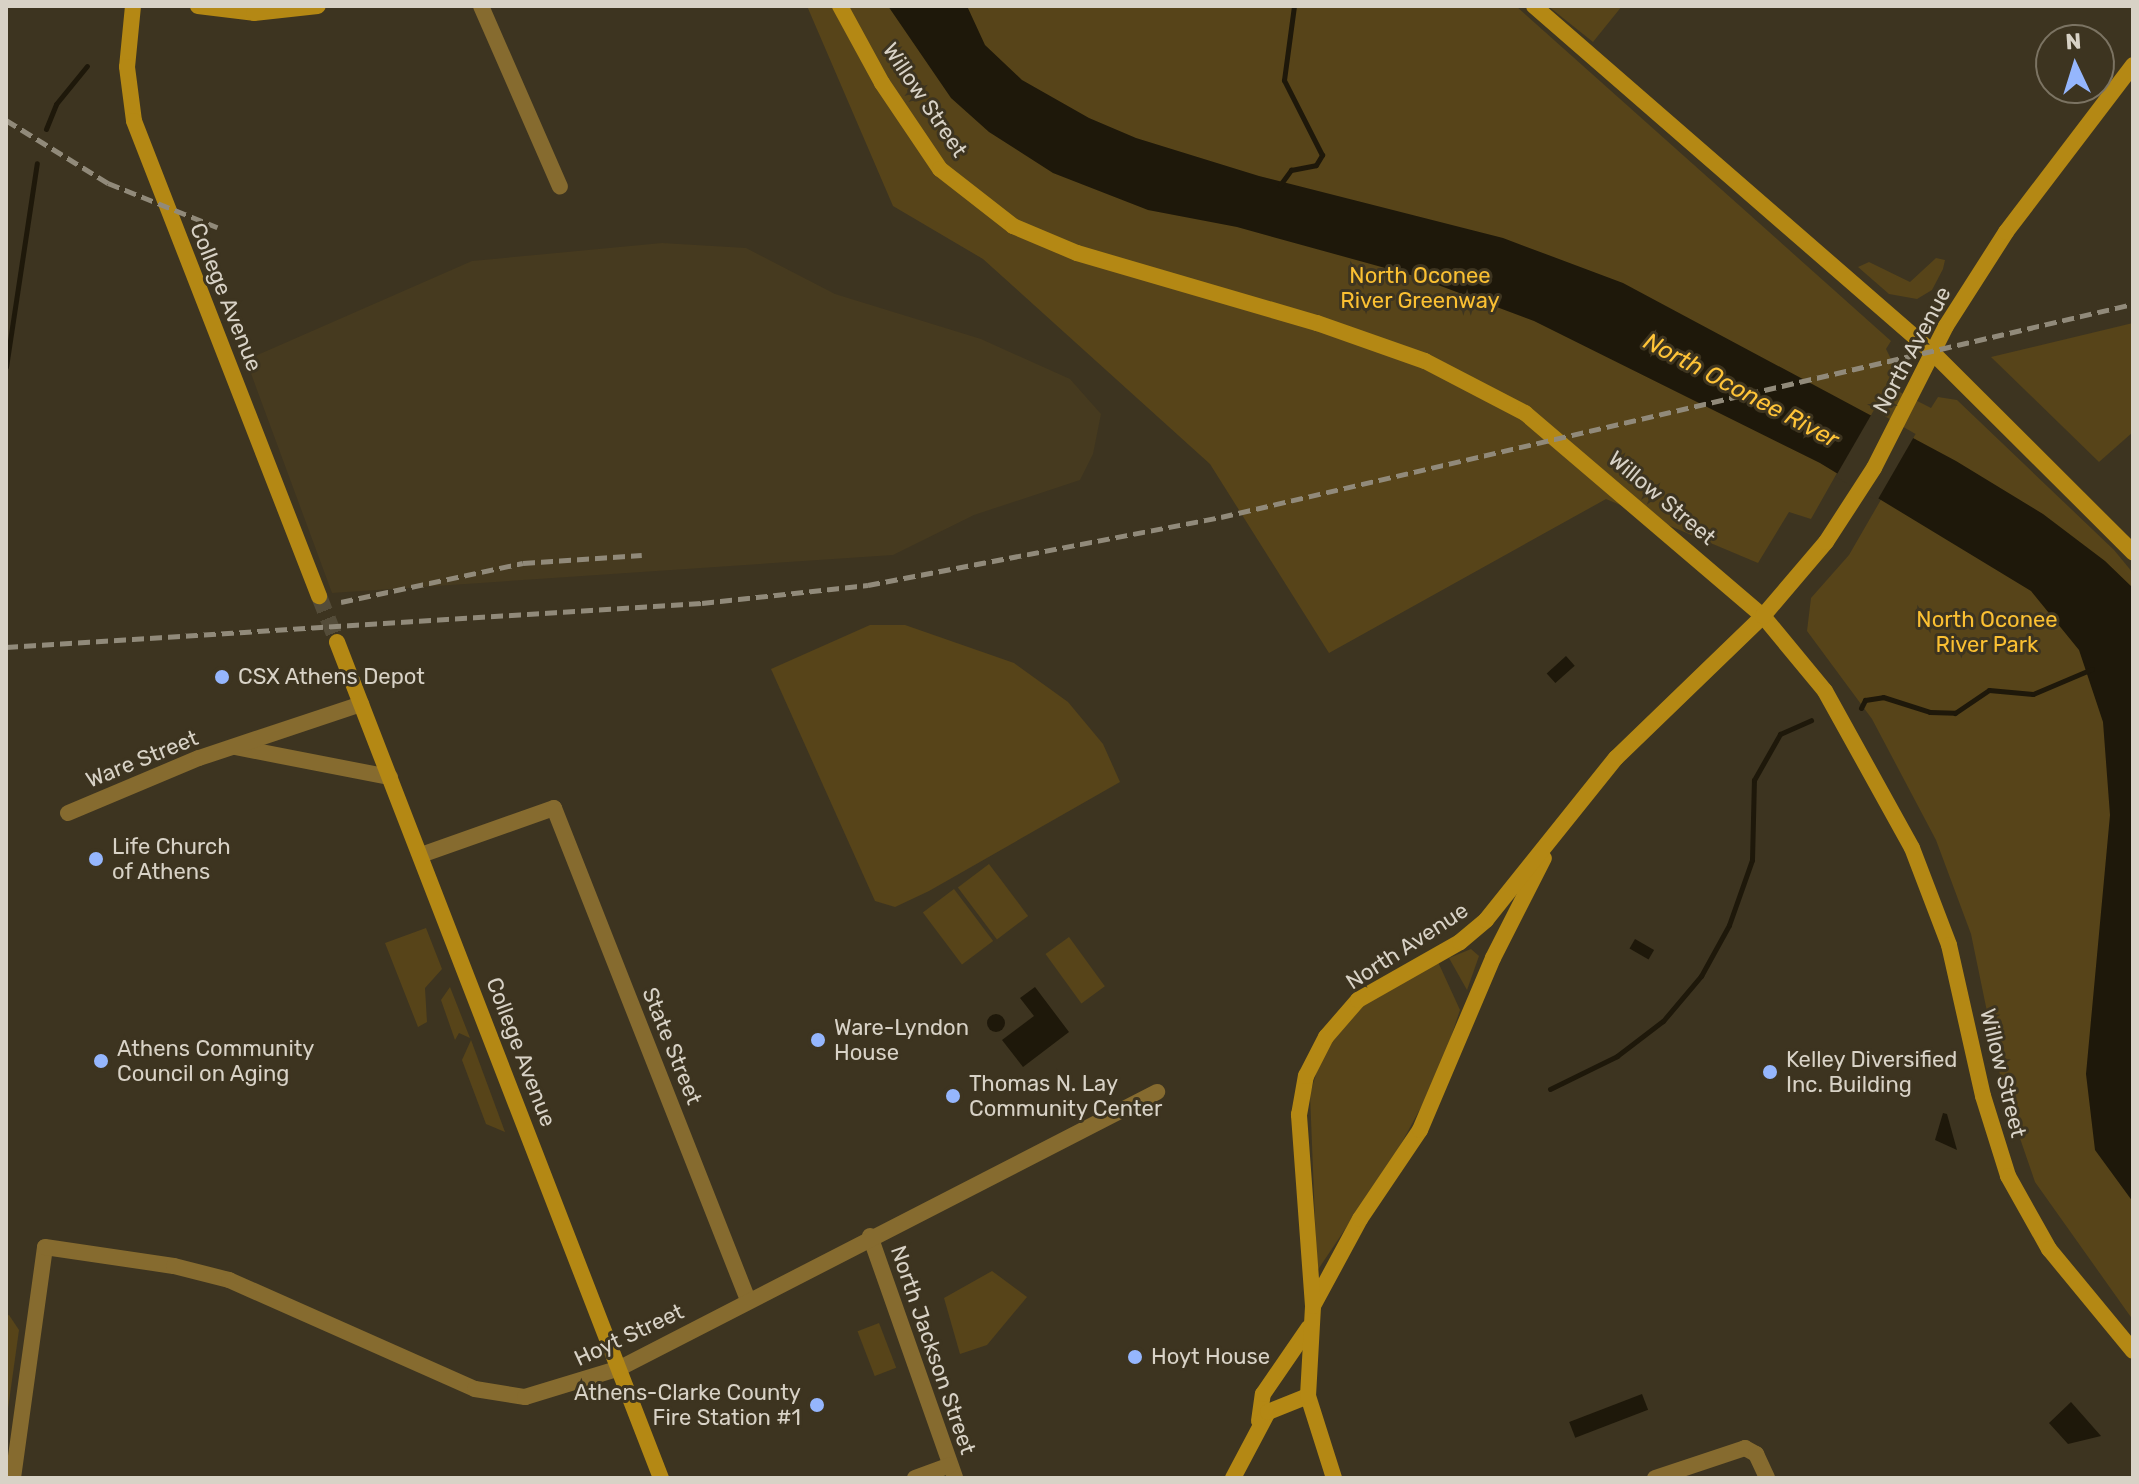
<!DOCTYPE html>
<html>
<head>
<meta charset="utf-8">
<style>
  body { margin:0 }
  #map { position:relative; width:2139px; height:1484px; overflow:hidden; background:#3d3420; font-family:Rubik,sans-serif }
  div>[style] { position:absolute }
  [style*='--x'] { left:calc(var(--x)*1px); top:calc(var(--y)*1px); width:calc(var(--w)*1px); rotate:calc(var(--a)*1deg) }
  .built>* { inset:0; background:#463a1f }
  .green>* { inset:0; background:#574419; transform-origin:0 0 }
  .water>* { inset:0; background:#1e180a; transform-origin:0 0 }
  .round { border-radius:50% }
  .pier>* { inset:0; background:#3d3420; transform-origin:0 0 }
  .stream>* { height:5px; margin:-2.5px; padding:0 2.5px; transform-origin:2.5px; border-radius:2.5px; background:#1e180a }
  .secondary-tunnel>* { height:16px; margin-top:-8px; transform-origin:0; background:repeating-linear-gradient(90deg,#544c39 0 16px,transparent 0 24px) }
  .street>* { height:16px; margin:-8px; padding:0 8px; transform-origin:8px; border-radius:8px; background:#866b2f }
  .secondary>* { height:16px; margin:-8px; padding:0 8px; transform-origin:8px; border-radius:8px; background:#b48814 }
  .rail>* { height:5px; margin-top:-2.5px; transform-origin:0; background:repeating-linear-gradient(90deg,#918a7a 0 12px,transparent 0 18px) }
  .dots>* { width:22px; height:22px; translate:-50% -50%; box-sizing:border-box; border:4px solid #3d3420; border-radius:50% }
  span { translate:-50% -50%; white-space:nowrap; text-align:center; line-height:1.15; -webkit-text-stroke:6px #3d3420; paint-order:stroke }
  .street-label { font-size:22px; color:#d8d2c6 }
  .park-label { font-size:22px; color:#fbc032 }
  .poi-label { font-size:22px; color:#d8d2c6 }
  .left { translate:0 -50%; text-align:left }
  .right { translate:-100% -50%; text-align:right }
  .water-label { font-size:24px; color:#ffc438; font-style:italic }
  .frame { position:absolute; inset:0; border:8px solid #d8d2c6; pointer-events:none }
  .north { position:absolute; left:2035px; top:24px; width:80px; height:80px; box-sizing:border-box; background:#3d3420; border:2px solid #7b7362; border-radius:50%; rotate:356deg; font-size:22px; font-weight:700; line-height:32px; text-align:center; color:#d8d2c6 }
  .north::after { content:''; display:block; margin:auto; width:28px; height:36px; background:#95b6fd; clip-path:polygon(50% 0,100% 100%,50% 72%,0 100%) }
</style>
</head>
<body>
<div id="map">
  <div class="built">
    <i style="clip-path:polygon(662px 243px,746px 248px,835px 294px,981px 339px,1070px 379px,1101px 414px,1093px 454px,1080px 480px,974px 515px,893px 555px,332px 593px,246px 360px,472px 261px)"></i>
  </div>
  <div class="green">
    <i style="clip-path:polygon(807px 6px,1516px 6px,1891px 341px,1886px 349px,1895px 367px,1886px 385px,1931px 408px,1938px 397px,1957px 400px,2114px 550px,2133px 573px,2133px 1320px,2035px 1182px,2003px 1089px,1971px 934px,1936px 840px,1872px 719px,1807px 631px,1811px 598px,1849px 555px,1916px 439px,1819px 462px,1837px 473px,1811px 519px,1789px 512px,1758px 563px,1606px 499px,1329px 653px,1210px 464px,983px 259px,893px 206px)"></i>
    <i style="clip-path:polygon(1548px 6px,1622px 6px,1593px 42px)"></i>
    <i style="clip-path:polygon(1936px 258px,1945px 260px,1943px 269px,1932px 290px,1917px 299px,1889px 294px,1858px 267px,1869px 262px,1910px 282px)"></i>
    <i style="clip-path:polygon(2133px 323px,2133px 432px,2099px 462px,1991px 357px)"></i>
    <i style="clip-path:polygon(870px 625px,905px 625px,1014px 663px,1068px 702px,1103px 744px,1120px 782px,929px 891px,895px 907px,875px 901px,771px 669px)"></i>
    <i style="left:989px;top:864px;width:65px;height:39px;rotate:53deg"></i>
    <i style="left:954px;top:889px;width:65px;height:39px;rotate:53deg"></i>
    <i style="clip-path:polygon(426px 928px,442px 969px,425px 988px,427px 1022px,418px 1027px,385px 943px)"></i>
    <i style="left:1069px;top:937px;width:61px;height:29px;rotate:54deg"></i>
    <i style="clip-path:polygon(1471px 949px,1479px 956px,1467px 990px,1449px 958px)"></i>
    <i style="clip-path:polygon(1438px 962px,1460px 1010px,1438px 1076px,1395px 1155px,1317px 1271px,1310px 1094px,1324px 1048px,1360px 1007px)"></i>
    <i style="clip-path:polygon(450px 987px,470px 1038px,459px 1033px,455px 1040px,441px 1000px)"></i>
    <i style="clip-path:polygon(471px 1040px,505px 1132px,486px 1124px,462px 1060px)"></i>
    <i style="clip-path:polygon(992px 1271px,1027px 1297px,987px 1345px,960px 1354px,944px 1298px)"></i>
    <i style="clip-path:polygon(9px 1315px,19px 1330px,6px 1423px,6px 1316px)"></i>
    <i style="left:879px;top:1323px;width:48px;height:23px;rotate:69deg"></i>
  </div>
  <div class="water">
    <i style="clip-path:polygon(888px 6px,967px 6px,985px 45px,1022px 80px,1089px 118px,1136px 138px,1259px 176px,1503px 238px,1623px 283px,1956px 461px,2043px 514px,2105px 561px,2133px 588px,2133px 1202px,2095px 1150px,2086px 1074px,2110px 815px,2103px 722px,2079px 650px,2031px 591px,1820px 463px,1534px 321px,1414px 276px,1237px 227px,1148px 210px,1053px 173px,989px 132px,951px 98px)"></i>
    <i style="left:1566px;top:656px;width:13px;height:26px;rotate:48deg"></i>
    <i style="left:1635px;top:939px;width:22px;height:11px;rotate:30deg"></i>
    <i style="clip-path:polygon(1035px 987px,1069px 1032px,1023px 1067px,1002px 1040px,1034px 1016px,1020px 998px)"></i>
    <i class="round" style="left:987px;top:1014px;width:18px;height:18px"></i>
    <i style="clip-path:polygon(1943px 1113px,1947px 1114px,1957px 1150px,1935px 1140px)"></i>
    <i style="left:1642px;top:1394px;width:17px;height:78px;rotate:69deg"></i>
    <i style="clip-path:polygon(2071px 1402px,2101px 1436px,2068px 1444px,2049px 1423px)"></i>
  </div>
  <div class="pier">
    <i style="left:1874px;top:410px;width:48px;height:77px;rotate:30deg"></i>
  </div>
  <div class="stream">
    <i style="--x:46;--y:129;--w:27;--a:-68"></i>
    <i style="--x:56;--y:104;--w:49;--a:-50.8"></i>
    <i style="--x:1280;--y:185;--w:19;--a:-54"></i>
    <i style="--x:1291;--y:170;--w:25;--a:-11"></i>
    <i style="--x:1316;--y:165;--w:12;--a:-59"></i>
    <i style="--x:1322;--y:155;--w:84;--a:-116.9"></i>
    <i style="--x:1284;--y:80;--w:75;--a:-82.3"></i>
    <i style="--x:6;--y:367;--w:206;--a:-81.4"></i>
    <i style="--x:1861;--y:708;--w:9;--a:-63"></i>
    <i style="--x:1865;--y:700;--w:18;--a:-9"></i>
    <i style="--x:1883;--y:697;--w:49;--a:17.7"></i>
    <i style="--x:1930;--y:712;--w:25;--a:2"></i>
    <i style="--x:1955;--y:713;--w:41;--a:-34.1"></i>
    <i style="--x:1989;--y:690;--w:44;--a:5.2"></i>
    <i style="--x:2033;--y:694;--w:64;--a:-23"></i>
    <i style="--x:1550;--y:1089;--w:75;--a:-26.2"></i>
    <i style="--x:1617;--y:1056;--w:58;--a:-37.3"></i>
    <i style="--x:1663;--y:1021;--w:59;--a:-49.8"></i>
    <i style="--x:1701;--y:976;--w:58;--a:-61.2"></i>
    <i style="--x:1729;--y:925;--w:69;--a:-70.5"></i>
    <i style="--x:1752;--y:860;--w:80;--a:-88.6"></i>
    <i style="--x:1754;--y:780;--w:53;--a:-60.5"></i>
    <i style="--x:1780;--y:734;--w:34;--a:-24"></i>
  </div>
  <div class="secondary-tunnel">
    <i style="--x:319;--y:596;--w:49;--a:68.6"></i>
  </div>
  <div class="street">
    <i style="--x:481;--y:6;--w:197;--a:66.4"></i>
    <i style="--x:235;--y:747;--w:158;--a:11"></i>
    <i style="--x:68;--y:813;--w:142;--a:-22.8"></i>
    <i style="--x:199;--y:758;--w:171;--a:-18.4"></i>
    <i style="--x:421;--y:855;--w:141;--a:-19.5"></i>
    <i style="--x:554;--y:808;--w:529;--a:68.48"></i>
    <i style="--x:870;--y:1236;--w:256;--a:70.6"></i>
    <i style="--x:13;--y:1478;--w:233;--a:-82.1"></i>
    <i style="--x:45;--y:1247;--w:130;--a:8.4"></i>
    <i style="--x:174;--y:1266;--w:57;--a:14.3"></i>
    <i style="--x:229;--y:1280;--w:269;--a:23.9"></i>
    <i style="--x:475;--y:1389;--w:51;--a:9.1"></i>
    <i style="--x:525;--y:1397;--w:99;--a:-17"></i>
    <i style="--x:620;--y:1368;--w:604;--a:-27.2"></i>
    <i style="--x:915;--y:1478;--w:37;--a:-20"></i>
    <i style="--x:1655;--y:1478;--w:95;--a:-18.4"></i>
    <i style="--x:1745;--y:1448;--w:13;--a:29"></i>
    <i style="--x:1756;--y:1454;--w:26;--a:65"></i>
  </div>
  <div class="secondary">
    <i style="--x:133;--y:6;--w:61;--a:95.6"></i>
    <i style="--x:127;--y:67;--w:54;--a:82.6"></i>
    <i style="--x:134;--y:121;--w:510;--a:68.72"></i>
    <i style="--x:198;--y:6;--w:56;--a:7.1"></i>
    <i style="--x:254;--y:13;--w:64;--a:-6.2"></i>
    <i style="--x:840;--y:6;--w:88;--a:61.4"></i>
    <i style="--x:882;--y:83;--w:104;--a:56"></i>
    <i style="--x:940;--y:169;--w:93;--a:38"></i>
    <i style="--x:1013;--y:226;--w:69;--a:22.9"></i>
    <i style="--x:1077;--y:253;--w:250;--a:16.3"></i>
    <i style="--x:1317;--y:323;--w:114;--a:19.4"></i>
    <i style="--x:1425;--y:361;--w:113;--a:27.5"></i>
    <i style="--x:1525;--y:413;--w:313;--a:40.5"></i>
    <i style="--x:1763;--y:616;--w:97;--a:50.4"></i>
    <i style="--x:1825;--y:691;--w:179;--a:61"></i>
    <i style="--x:1912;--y:848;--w:104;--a:69.1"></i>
    <i style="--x:1949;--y:945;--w:155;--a:77.3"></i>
    <i style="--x:1983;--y:1096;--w:84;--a:72.6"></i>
    <i style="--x:2008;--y:1176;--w:84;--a:60.7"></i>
    <i style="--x:2049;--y:1249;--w:132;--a:50.5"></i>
    <i style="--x:1534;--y:6;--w:527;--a:41"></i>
    <i style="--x:1932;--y:352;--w:284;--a:44.9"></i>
    <i style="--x:337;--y:642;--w:897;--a:68.82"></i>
    <i style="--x:1313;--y:1306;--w:99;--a:-61.6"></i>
    <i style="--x:1360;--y:1219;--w:107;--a:-56"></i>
    <i style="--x:1420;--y:1130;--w:187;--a:-67"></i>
    <i style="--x:1493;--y:958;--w:112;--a:-63"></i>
    <i style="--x:1259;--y:1421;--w:27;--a:-82"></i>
    <i style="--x:1263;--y:1394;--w:81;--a:-55.5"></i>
    <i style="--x:1233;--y:1478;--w:75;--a:-62.1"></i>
    <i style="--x:1268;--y:1412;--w:43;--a:-21.8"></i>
    <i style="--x:1334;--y:1478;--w:86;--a:-107.6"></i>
    <i style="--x:1308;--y:1396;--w:90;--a:-86.8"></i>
    <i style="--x:1313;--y:1306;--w:192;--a:-94.2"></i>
    <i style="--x:1299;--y:1115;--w:40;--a:-80"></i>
    <i style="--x:1306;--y:1076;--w:44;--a:-62.9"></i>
    <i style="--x:1326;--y:1037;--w:49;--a:-49.1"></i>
    <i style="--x:1358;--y:1000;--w:117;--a:-29.6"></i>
    <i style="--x:1460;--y:942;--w:34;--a:-40"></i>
    <i style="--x:1486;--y:920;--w:208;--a:-51.3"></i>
    <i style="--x:1616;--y:758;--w:204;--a:-44"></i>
    <i style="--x:1763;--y:616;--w:97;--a:-49.6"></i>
    <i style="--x:1826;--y:542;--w:88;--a:-57"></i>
    <i style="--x:1874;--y:468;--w:159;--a:-63.1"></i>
    <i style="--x:1946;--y:326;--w:112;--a:-57.4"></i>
    <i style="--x:2006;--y:232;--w:210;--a:-52.7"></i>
  </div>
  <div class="rail">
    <i style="--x:6;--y:120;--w:120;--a:31.7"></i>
    <i style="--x:108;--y:183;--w:118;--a:22"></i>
    <i style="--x:341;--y:602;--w:186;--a:-12.1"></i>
    <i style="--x:523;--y:563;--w:119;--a:-3.8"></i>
    <i style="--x:6;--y:647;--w:697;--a:-3.62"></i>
    <i style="--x:702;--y:603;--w:167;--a:-6.2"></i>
    <i style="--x:868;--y:585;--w:359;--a:-10.9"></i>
    <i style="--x:1221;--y:517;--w:937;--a:-13.15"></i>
  </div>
  <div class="dots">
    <i style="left:222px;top:677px;background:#95b6fd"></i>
    <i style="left:96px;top:859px;background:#95b6fd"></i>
    <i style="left:818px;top:1040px;background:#95b6fd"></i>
    <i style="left:101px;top:1061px;background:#95b6fd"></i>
    <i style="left:1770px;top:1072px;background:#95b6fd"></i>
    <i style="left:953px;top:1096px;background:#95b6fd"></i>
    <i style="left:1135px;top:1357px;background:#95b6fd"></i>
    <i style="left:817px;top:1405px;background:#95b6fd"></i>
  </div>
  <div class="street-label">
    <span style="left:925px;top:100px;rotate:56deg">Willow Street</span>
    <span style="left:226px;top:297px;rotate:68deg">College Avenue</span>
    <span style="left:1912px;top:350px;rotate:-62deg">North Avenue</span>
    <span style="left:1662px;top:498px;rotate:40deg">Willow Street</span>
    <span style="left:142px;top:759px;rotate:-22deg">Ware Street</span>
    <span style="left:1407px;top:946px;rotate:-33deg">North Avenue</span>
    <span style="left:672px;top:1046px;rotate:68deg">State Street</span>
    <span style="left:521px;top:1052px;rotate:69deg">College Avenue</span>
    <span style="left:2003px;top:1073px;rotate:76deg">Willow Street</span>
    <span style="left:629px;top:1335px;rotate:-25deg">Hoyt Street</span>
    <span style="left:933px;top:1350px;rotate:71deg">North Jackson Street</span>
  </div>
  <div class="park-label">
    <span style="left:1420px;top:288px">North Oconee<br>River Greenway</span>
    <span style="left:1987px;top:632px">North Oconee<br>River Park</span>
  </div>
  <div class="poi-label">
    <span class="left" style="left:238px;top:677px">CSX Athens Depot</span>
    <span class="left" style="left:112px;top:859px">Life Church<br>of Athens</span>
    <span class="left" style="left:834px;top:1040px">Ware-Lyndon<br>House</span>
    <span class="left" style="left:117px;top:1061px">Athens Community<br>Council on Aging</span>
    <span class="left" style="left:1786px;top:1072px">Kelley Diversified<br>Inc. Building</span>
    <span class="left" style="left:969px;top:1096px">Thomas N. Lay<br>Community Center</span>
    <span class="left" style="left:1151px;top:1357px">Hoyt House</span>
    <span class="right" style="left:801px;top:1405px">Athens-Clarke County<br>Fire Station #1</span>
  </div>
  <div class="water-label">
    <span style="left:1741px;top:391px;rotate:28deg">North Oconee River</span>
  </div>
  <div class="frame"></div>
  <div class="north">N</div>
</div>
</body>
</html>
